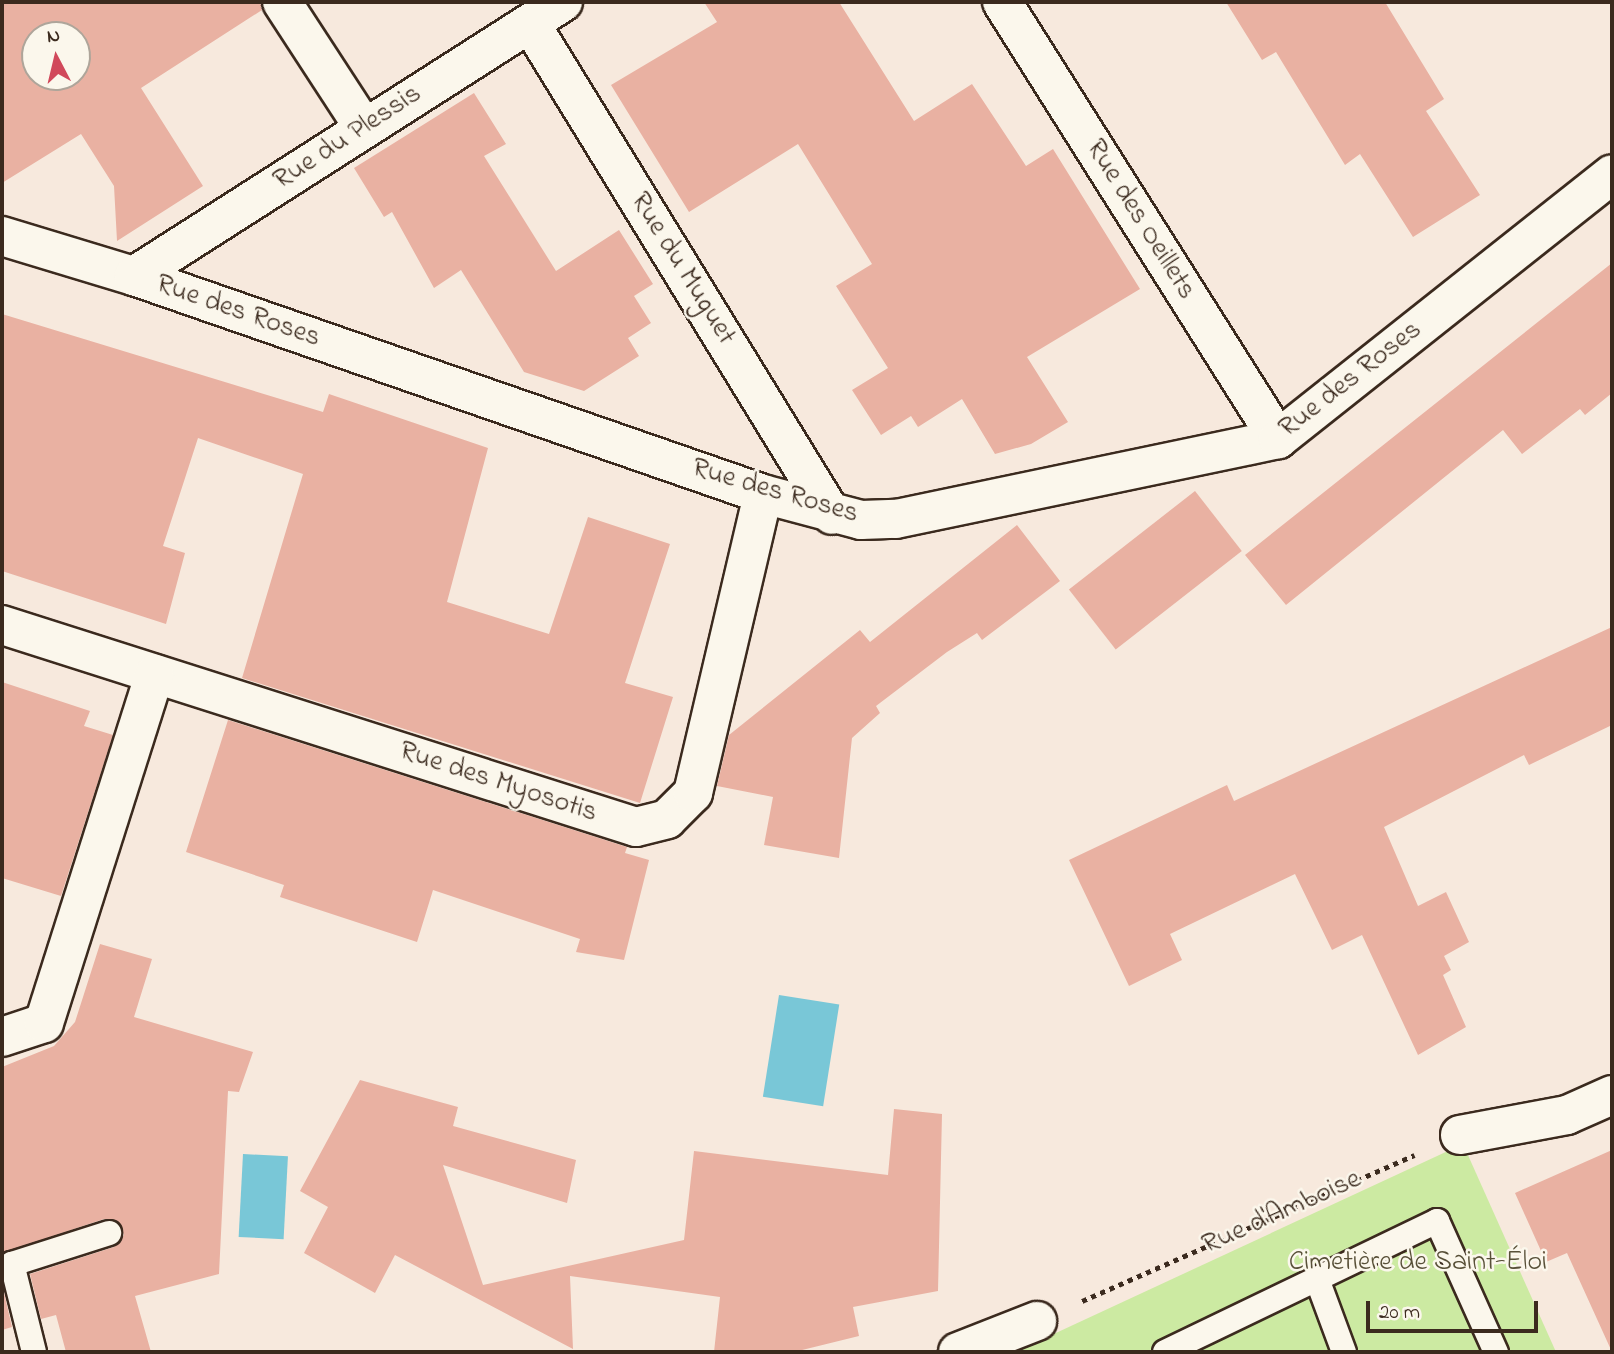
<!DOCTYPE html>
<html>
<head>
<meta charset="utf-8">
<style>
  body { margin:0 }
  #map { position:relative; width:1614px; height:1354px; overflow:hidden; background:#f7e9dd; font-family:"Indie Flower",sans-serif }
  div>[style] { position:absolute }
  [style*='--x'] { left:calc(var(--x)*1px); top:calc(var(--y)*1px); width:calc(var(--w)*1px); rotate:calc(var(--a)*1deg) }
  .green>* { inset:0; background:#cceaa2 }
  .water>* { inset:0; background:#79c7d7; transform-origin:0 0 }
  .building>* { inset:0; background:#e9b1a2; transform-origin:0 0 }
  .path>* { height:4.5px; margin-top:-2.25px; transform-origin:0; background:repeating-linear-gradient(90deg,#3b2a1e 0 5px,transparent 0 10px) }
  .roads { filter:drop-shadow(2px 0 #3b2a1e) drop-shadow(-2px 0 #3b2a1e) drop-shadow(0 2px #3b2a1e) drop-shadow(0 -2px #3b2a1e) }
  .service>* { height:24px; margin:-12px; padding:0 12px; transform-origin:12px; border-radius:12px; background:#fbf7ec }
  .minor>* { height:38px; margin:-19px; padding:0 19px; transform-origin:19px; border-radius:19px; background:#fbf7ec }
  span { translate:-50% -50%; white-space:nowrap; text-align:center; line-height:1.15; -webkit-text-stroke:5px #fbf7ec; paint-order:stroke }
  .street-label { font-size:28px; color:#3b2a1e }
  .park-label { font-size:28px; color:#585038 }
  .frame { position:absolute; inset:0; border:4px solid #3b2a1e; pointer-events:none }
  .north { position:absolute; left:21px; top:21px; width:70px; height:70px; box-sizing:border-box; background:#fbf7ec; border:2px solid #aea59a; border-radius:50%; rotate:353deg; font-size:19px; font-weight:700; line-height:28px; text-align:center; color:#3b2a1e }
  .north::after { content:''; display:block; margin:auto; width:24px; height:32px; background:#d1495b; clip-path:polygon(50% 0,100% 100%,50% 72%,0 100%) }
  .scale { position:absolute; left:1366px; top:1301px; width:172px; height:32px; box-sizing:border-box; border:4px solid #3b2a1e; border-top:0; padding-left:9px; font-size:21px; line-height:24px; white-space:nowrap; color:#3b2a1e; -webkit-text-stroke:5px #fbf7ec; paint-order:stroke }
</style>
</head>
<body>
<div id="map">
  <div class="green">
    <i style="clip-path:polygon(1463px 1144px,1556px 1352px,1015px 1352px)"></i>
  </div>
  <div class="water">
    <i style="left:779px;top:995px;width:61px;height:103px;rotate:9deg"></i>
    <i style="left:243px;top:1154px;width:45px;height:83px;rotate:3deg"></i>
  </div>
  <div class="building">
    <i style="clip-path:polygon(evenodd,2px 2px,260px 2px,262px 10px,141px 88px,203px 186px,117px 241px,114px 186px,81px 134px,2px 183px,2px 2px,35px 35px,77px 35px,77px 77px,35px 77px,35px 35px)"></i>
    <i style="clip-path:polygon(704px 2px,839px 2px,914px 121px,972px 84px,1026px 166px,1053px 149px,1140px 289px,1027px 357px,1068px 422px,1031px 444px,995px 454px,962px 399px,918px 427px,911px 416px,881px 435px,852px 390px,888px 368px,836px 286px,872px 264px,798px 144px,689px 212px,611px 85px,717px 22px)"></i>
    <i style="clip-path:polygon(1226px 2px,1385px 2px,1444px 99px,1426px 111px,1480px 195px,1413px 237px,1360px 154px,1345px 165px,1276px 52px,1262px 60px)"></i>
    <i style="clip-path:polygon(474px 93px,506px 144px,484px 156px,556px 271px,619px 230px,653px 284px,634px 296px,651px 323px,628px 338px,639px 356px,584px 391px,524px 372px,461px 270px,434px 288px,392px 212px,384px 217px,354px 168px)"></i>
    <i style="clip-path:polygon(1612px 263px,1612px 393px,1585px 415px,1580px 409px,1522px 454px,1503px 430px,1286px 605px,1245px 555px)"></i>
    <i style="clip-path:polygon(2px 314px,323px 412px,329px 394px,488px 448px,447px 602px,549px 634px,588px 517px,670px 544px,625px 683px,673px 697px,640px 803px,242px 678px,303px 474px,198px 438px,163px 546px,185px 553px,166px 624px,2px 571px)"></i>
    <i style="left:1195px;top:491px;width:76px;height:160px;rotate:52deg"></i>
    <i style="clip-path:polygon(1017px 525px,1060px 581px,982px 640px,977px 633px,947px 652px,876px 706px,880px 713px,852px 738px,839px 858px,764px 845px,773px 797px,717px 786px,729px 735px,860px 630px,870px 642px)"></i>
    <i style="clip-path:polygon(1612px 627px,1612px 725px,1529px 765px,1524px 755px,1384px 827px,1418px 906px,1446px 892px,1469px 942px,1444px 956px,1451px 970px,1443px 975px,1466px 1027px,1418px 1055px,1362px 935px,1332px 950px,1295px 874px,1170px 934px,1182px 960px,1129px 986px,1069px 860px,1227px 785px,1234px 801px)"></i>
    <i style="clip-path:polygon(2px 682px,90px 711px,84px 726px,113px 735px,61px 896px,2px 878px)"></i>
    <i style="clip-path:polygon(228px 720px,627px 847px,625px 853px,649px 860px,624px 960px,576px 952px,580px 939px,433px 890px,417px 942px,280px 897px,284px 885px,186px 852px)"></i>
    <i style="clip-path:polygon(100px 944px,152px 959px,134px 1017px,253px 1052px,239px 1092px,228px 1091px,219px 1274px,135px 1296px,151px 1352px,66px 1352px,56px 1315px,41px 1319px,30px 1274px,114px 1247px,124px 1235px,118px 1222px,104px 1219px,2px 1253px,2px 1067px,54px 1046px,75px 1022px)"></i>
    <i style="clip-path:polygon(360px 1080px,458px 1107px,453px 1126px,576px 1160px,567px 1203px,443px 1165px,483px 1285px,684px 1240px,694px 1151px,888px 1175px,894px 1109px,942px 1114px,938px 1291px,853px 1307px,859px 1336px,794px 1352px,714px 1352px,720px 1297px,570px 1276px,573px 1349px,395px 1255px,375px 1293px,304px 1253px,328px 1207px,300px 1191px)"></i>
    <i style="clip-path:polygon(1612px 1150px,1612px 1352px,1567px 1253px,1546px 1262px,1515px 1193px)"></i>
    <i style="clip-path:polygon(2px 1284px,12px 1327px,2px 1330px)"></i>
  </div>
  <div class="path">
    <i style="--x:1082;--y:1301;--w:363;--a:-23.7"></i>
  </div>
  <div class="roads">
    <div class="service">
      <i style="--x:1317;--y:1279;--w:78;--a:69.7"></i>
      <i style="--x:34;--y:1352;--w:91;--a:-104"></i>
      <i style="--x:12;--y:1264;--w:102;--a:-17.7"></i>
      <i style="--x:1165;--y:1352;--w:302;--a:-25.7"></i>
      <i style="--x:1437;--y:1221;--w:144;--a:65.8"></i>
    </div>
    <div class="minor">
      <i style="--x:282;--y:2;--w:150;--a:56.9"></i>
      <i style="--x:1002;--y:2;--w:517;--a:57.72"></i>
      <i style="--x:530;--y:23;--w:577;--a:58.46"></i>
      <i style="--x:2;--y:236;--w:138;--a:16.9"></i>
      <i style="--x:134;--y:276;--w:666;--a:19.12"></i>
      <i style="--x:763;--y:494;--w:101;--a:14.9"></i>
      <i style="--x:861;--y:520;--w:35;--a:-2"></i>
      <i style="--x:896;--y:519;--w:390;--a:-11.8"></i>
      <i style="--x:1278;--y:439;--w:426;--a:-38.4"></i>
      <i style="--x:134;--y:276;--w:509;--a:-32.57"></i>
      <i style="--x:2;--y:625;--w:665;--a:17.67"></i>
      <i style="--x:636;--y:827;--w:32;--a:-14"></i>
      <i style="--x:667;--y:819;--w:37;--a:-45"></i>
      <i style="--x:693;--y:793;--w:307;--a:-76.8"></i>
      <i style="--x:2;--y:1037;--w:44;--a:-18.4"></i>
      <i style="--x:44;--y:1023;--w:366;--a:-72.4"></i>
      <i style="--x:1460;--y:1135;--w:109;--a:-10.6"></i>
      <i style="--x:1567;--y:1115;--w:49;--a:-24"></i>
      <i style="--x:958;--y:1352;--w:85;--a:-21.4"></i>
    </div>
  </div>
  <div class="street-label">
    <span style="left:348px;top:138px;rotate:-33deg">Rue du Plessis</span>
    <span style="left:1140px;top:220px;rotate:58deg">Rue des Oeillets</span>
    <span style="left:682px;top:269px;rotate:58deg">Rue du Muguet</span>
    <span style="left:238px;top:312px;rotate:19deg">Rue des Roses</span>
    <span style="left:1351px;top:380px;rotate:-38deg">Rue des Roses</span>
    <span style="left:775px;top:492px;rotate:16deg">Rue des Roses</span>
    <span style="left:498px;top:783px;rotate:18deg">Rue des Myosotis</span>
    <span style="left:1282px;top:1213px;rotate:-24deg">Rue d'Amboise</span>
  </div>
  <div class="park-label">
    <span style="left:1418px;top:1263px">Cimetière de Saint-Éloi</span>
  </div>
  <div class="frame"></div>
  <div class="north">N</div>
  <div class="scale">20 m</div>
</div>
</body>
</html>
